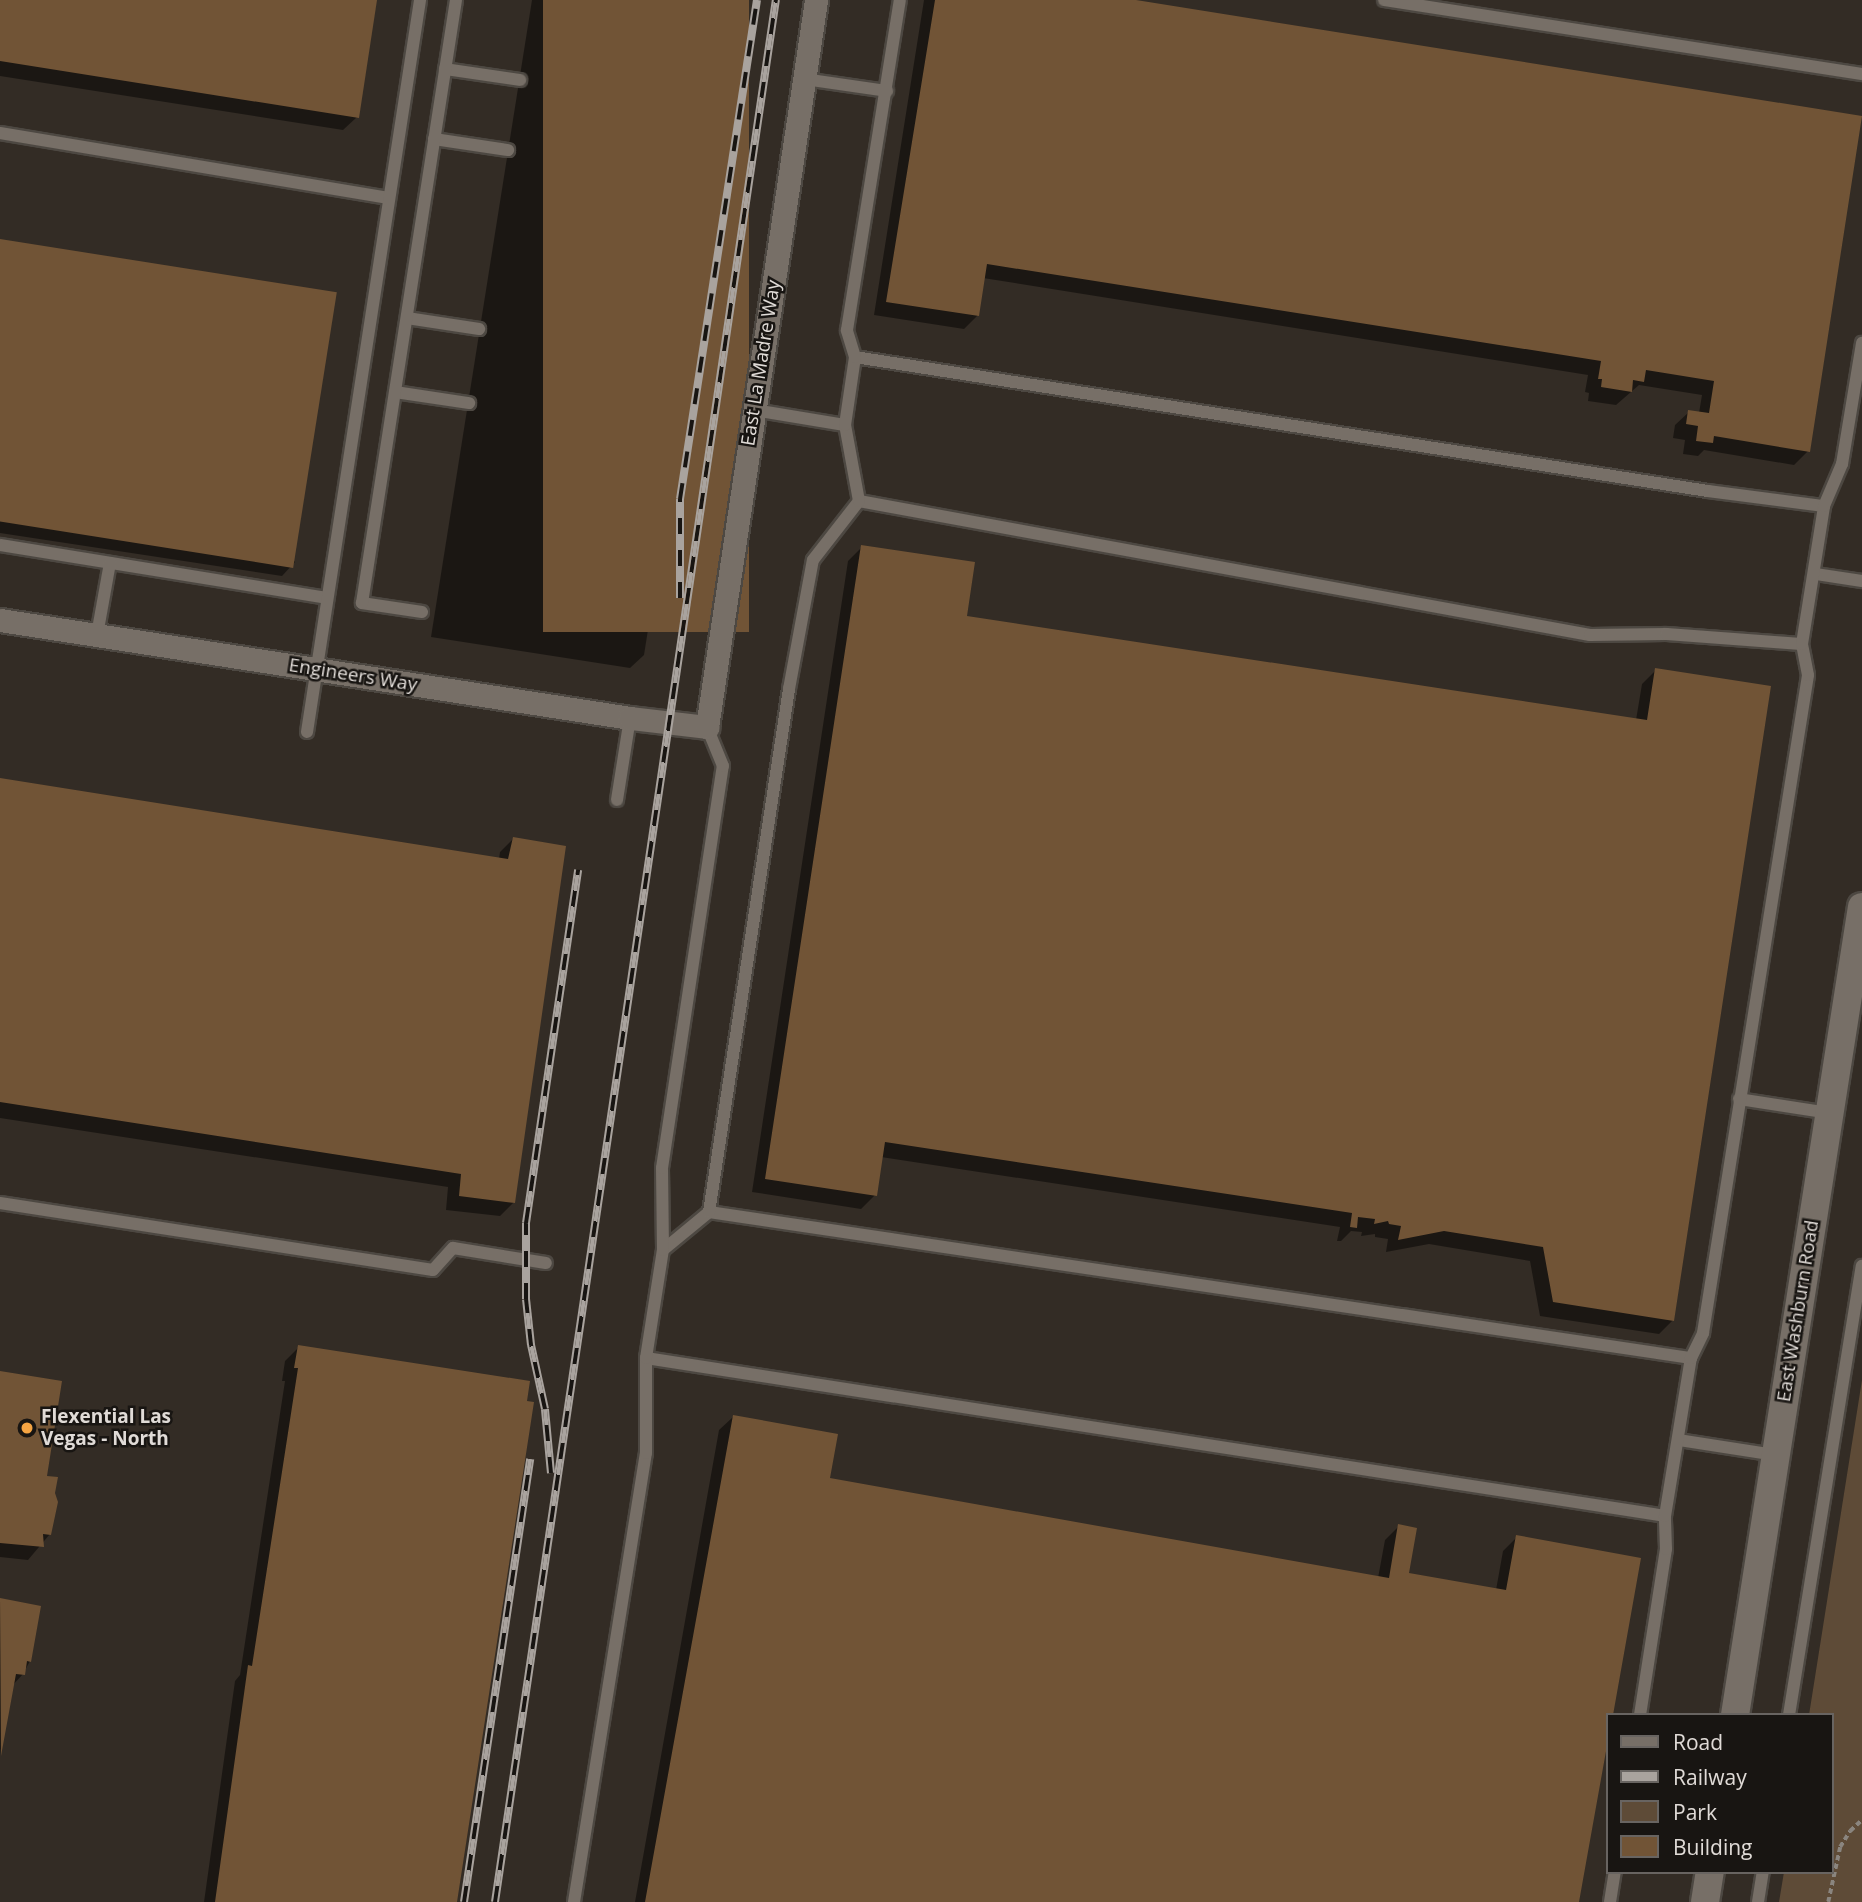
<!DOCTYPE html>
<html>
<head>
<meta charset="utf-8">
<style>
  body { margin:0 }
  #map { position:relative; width:1862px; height:1902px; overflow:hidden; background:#332c25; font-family:"Open Sans",sans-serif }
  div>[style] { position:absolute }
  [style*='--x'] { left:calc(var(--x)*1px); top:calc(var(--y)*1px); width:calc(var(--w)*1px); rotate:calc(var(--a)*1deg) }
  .green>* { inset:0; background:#5e4b37 }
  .shadow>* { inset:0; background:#0007 }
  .building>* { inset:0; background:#715436; transform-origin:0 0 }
  .path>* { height:3.5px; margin-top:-1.75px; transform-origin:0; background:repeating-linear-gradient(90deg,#8a857f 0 5px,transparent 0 8.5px) }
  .roads { filter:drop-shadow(2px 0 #4d4842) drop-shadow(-2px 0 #4d4842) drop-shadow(0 2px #4d4842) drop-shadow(0 -2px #4d4842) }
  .service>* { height:12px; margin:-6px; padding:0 6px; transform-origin:6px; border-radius:6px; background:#776f67 }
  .minor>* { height:23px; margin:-11.5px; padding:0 11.5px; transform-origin:11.5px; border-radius:11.5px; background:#776f67 }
  .tertiary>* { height:28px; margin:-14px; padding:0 14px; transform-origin:14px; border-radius:14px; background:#776f67 }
  .rail>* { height:8px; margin-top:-4px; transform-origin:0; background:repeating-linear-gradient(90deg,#181512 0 16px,#a9a39e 0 32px); box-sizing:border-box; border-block:2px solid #a9a39e }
  .dots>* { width:19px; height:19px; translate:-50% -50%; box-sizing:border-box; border:4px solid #181512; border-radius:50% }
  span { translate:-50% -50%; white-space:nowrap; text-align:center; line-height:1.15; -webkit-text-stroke:5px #181512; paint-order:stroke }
  .street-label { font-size:19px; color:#e0dbd7 }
  .poi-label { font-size:19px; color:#e0dbd7; font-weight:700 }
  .left { translate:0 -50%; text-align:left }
  .legend { position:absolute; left:1606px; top:1713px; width:228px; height:161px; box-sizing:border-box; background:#181512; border:2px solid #686461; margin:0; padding:9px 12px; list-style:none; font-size:21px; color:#e0dbd7 }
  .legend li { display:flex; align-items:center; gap:14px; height:35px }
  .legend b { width:35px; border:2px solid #686461 }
</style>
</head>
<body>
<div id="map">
  <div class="green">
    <i style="clip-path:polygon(1862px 1380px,1862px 1902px,1779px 1902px,1784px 1872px,1832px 1872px,1832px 1715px,1809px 1715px)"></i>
  </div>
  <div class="shadow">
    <i style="clip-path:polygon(0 0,375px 0,357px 117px,343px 130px,0 76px)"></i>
    <i style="clip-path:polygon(532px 0,748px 0,644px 655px,630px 668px,431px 637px)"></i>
    <i style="clip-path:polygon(924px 0,1125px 0,1861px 117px,1808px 451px,1794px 465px,1704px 450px,1698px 456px,1683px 454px,1685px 440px,1673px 438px,1675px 425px,1689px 412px,1699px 413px,1702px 395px,1639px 385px,1616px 405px,1588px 401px,1589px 393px,1585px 392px,1588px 375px,983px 278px,977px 316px,964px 329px,874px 315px)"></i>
    <i style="clip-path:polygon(0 241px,295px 562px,282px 576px,0 533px)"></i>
    <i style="clip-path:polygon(862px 547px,965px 617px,1636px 720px,1642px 684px,1656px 670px,1673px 1320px,1659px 1334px,1540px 1316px,1530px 1261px,1429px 1244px,1386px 1252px,1388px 1239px,1375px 1237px,1375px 1234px,1361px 1236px,1362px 1232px,1351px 1231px,1341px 1241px,1337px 1241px,1340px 1227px,881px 1157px,875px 1195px,861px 1209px,752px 1192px,848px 561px)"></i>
    <i style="clip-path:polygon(0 780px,499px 859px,500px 852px,514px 838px,514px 1202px,500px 1216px,446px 1210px,448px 1187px,0 1118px)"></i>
    <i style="clip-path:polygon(299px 1347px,455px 1902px,204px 1902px,235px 1681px,240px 1675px,285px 1381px,282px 1381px,285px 1361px)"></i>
    <i style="clip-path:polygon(0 1373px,46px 1477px,50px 1534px,28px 1560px,0 1557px)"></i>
    <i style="clip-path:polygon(733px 1417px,828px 1479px,1378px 1578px,1385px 1540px,1399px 1526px,1407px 1574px,1496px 1590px,1503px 1551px,1517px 1537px,1608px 1715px,1608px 1730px,1577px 1902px,635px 1902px,719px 1430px)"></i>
    <i style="clip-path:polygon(0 1600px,39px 1607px,30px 1661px,23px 1674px,12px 1686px,0 1754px)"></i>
  </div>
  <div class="building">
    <i style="clip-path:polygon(0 0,377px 0,359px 118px,0 61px)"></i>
    <i style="left:543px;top:0;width:206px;height:632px"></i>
    <i style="clip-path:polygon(935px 0,1136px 0,1862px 116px,1810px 452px,1714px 436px,1713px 443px,1696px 441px,1698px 426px,1686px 424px,1688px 410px,1709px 413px,1714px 381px,1646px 370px,1644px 382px,1633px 380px,1632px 392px,1601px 387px,1602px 379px,1598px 379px,1601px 361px,987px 264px,979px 316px,886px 302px)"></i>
    <i style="left:0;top:239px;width:341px;height:279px;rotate:9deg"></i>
    <i style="clip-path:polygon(861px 545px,975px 562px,967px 616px,1647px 720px,1655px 668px,1771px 686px,1674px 1321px,1553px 1302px,1543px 1247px,1444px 1231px,1398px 1240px,1401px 1226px,1389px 1224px,1388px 1221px,1374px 1224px,1375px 1219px,1358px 1217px,1357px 1228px,1350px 1227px,1352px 1213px,885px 1142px,877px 1196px,765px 1179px)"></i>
    <i style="clip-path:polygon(0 778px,508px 859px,513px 837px,566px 846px,515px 1203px,459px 1196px,461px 1174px,0 1102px)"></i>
    <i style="clip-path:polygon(298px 1345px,530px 1381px,527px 1401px,534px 1402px,457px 1902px,215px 1902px,248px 1665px,252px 1666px,298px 1368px,294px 1368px)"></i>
    <i style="clip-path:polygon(0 1371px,62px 1381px,47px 1476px,58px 1477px,55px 1493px,58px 1502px,51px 1535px,43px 1534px,44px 1547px,0 1543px)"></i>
    <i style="clip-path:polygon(733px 1415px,838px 1434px,830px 1478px,1389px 1578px,1398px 1524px,1417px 1528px,1409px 1573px,1506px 1590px,1516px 1535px,1641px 1558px,1613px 1715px,1608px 1715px,1608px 1740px,1579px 1902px,645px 1902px)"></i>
    <i style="clip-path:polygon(0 1598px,41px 1606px,31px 1662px,27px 1661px,25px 1675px,16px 1674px,1px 1756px)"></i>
  </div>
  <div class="path">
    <i style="--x:1828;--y:1902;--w:56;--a:-77.7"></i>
    <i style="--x:1840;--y:1847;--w:19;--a:-58"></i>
    <i style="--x:1850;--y:1831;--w:16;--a:-43"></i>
  </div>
  <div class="roads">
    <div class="service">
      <i style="--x:1384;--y:0;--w:484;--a:8.8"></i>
      <i style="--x:445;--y:69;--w:76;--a:8.3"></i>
      <i style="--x:804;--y:79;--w:84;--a:8.2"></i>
      <i style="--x:0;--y:133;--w:394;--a:9.5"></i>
      <i style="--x:434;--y:139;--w:75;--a:8.5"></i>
      <i style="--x:407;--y:318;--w:73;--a:8.7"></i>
      <i style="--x:855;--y:357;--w:863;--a:8.93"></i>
      <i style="--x:1708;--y:491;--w:117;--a:7.4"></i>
      <i style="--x:395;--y:392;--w:75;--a:8.5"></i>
      <i style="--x:754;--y:410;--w:92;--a:9.4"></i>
      <i style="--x:859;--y:501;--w:743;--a:10.39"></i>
      <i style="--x:1590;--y:635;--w:76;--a:-0.8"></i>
      <i style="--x:1666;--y:634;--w:136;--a:4.2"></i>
      <i style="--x:0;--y:545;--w:331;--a:9.2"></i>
      <i style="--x:1816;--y:574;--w:47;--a:8.7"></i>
      <i style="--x:422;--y:612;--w:61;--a:-171.5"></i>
      <i style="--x:362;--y:603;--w:610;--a:-81.14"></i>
      <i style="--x:97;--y:635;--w:73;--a:-79.8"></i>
      <i style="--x:307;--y:732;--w:741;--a:-81.22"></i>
      <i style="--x:617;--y:800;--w:83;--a:-81"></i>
      <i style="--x:1739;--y:1099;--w:91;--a:8.8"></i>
      <i style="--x:0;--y:1203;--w:438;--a:8.8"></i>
      <i style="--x:433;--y:1270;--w:30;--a:-48"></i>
      <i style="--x:453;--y:1248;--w:94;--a:9.2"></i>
      <i style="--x:709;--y:1212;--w:993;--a:8.46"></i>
      <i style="--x:663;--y:1250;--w:60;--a:-39.6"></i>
      <i style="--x:709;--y:1212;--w:529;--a:-81.3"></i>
      <i style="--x:789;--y:689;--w:131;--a:-79.5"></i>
      <i style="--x:813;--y:560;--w:75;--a:-52.1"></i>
      <i style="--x:859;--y:501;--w:77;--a:-100.4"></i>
      <i style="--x:845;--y:425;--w:69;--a:-81.6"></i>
      <i style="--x:855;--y:357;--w:28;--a:-107"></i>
      <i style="--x:847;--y:330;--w:334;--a:-80.9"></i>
      <i style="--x:646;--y:1358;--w:1031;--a:8.81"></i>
      <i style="--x:1679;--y:1440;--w:97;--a:8.9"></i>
      <i style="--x:1640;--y:1715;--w:168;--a:-81.1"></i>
      <i style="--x:1666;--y:1549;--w:33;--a:-92"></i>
      <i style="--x:1665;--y:1516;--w:160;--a:-80.7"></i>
      <i style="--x:1691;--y:1358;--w:28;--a:-64"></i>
      <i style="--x:1703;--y:1333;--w:666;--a:-80.93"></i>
      <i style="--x:1808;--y:675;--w:32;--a:-101"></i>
      <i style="--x:1802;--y:644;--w:140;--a:-80.9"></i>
      <i style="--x:1824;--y:506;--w:46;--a:-66.8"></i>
      <i style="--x:1842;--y:464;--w:123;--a:-80.6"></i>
      <i style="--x:1789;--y:1715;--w:455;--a:-80.8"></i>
      <i style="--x:574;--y:1902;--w:455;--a:-80.9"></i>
      <i style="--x:646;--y:1453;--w:95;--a:-90"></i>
      <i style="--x:646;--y:1358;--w:109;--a:-81.1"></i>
      <i style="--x:663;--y:1250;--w:82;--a:-90.7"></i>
      <i style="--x:662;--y:1168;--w:407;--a:-81.4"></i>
      <i style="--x:723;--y:766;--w:42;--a:-112.3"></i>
      <i style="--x:1610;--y:1902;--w:30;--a:-81"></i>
      <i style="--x:1758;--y:1902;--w:30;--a:-81"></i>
    </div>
    <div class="minor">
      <i style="--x:0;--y:620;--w:638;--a:8.84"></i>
      <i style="--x:630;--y:718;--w:78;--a:6.7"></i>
      <i style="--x:707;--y:727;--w:735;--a:-81.47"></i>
    </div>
    <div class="tertiary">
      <i style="--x:1735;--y:1715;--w:818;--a:-81.07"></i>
      <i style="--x:1705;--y:1902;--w:30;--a:-81"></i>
    </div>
  </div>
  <div class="rail">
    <i style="--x:680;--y:598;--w:99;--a:-90"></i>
    <i style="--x:680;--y:499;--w:505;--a:-81.23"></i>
    <i style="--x:551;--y:1473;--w:64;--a:-95.4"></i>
    <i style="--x:545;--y:1409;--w:66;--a:-102.3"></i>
    <i style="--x:531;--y:1345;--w:46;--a:-96.2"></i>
    <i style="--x:526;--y:1299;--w:76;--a:-90"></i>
    <i style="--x:526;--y:1223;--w:357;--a:-81.6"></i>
    <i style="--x:464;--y:1902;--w:448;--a:-81.5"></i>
    <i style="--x:495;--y:1902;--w:1923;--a:-81.6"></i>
  </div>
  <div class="dots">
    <i style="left:27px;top:1428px;background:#f4a443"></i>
  </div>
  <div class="street-label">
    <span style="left:761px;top:363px;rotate:-81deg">East La Madre Way</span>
    <span style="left:353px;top:675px;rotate:9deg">Engineers Way</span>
    <span style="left:1798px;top:1311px;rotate:-81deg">East Washburn Road</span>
  </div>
  <div class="poi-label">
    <span class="left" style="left:41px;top:1428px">Flexential Las<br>Vegas - North</span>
  </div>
  <ul class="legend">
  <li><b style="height:9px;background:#776f67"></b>Road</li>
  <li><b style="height:9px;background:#a9a39e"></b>Railway</li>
  <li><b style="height:19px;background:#5e4b37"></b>Park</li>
  <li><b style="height:19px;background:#715436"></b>Building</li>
  </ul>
</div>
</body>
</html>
